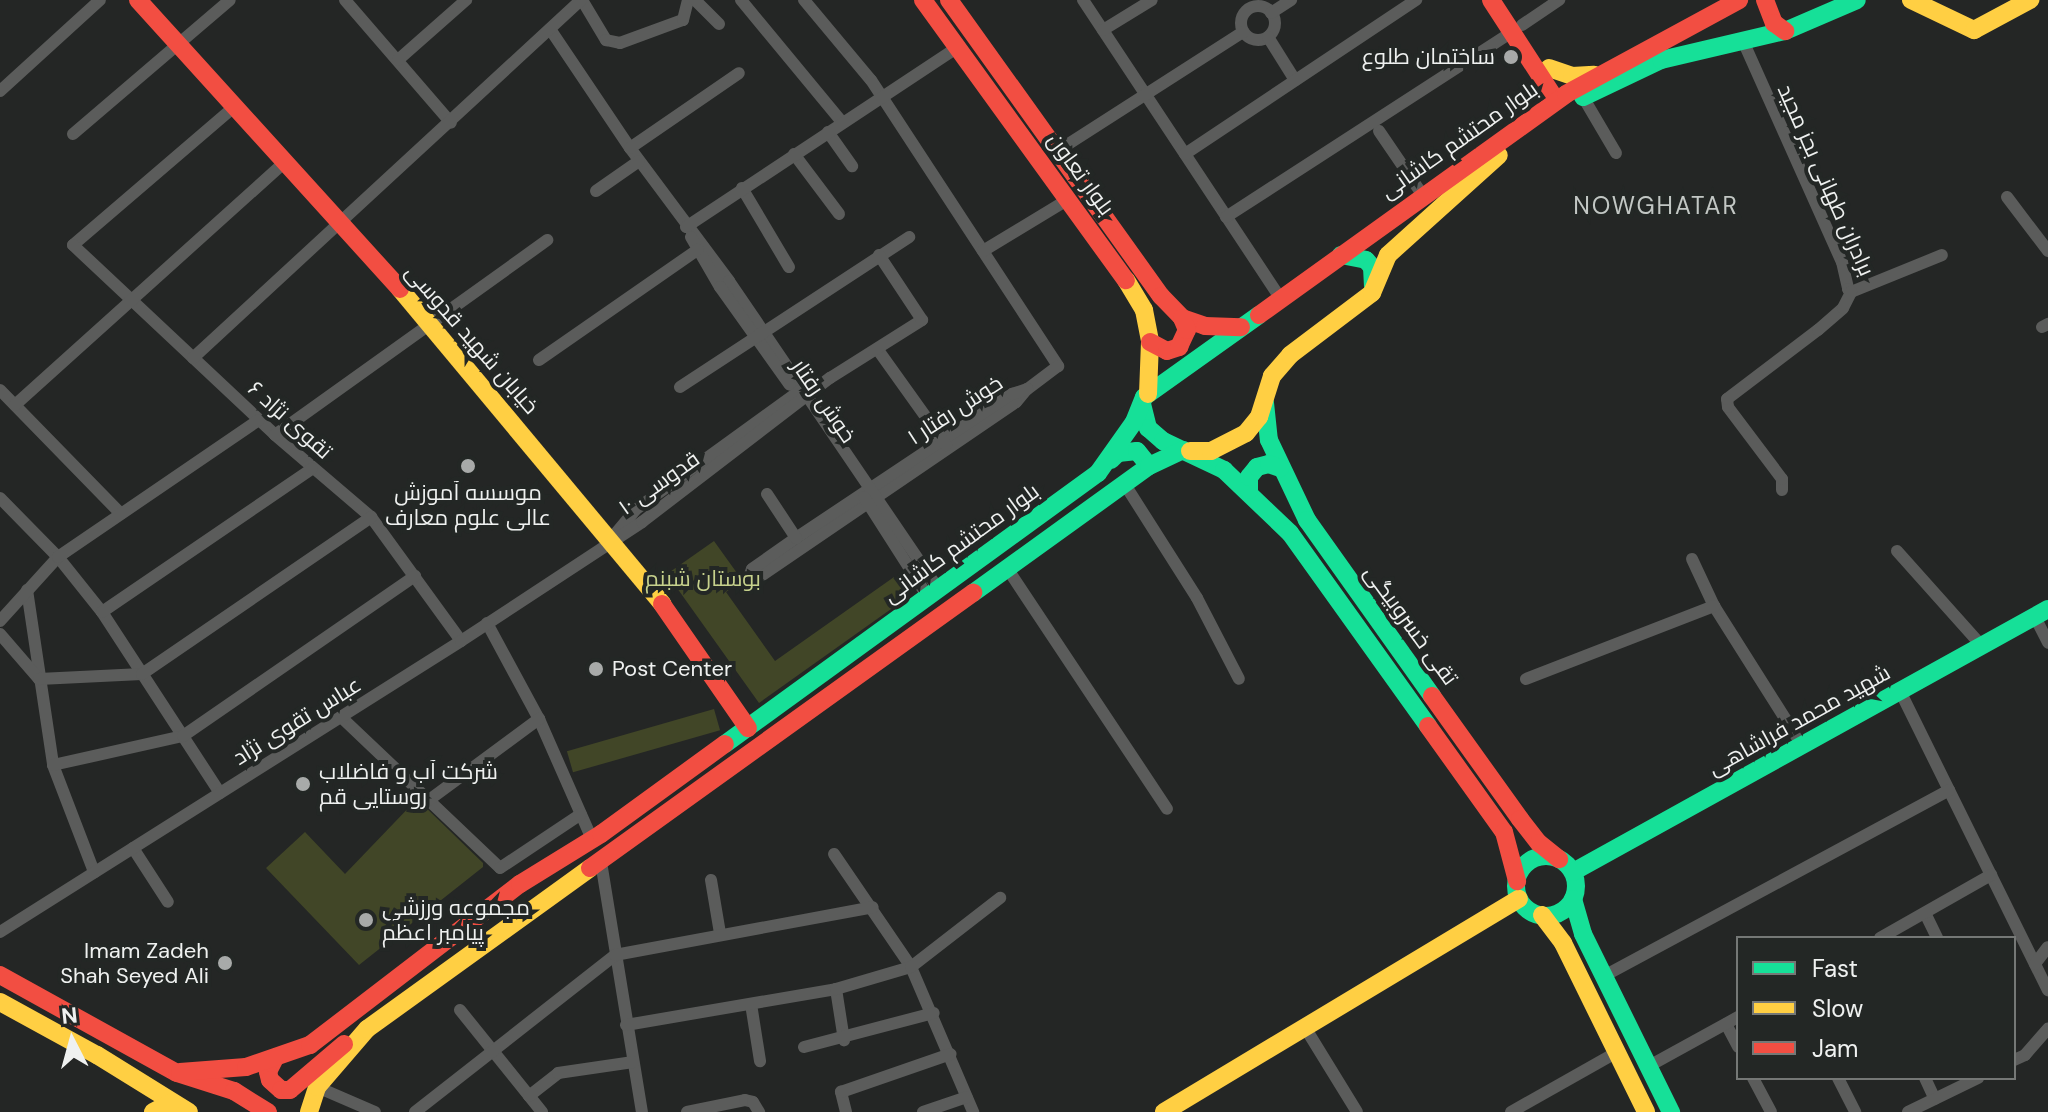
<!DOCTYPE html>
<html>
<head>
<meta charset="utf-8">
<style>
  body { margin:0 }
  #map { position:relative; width:2048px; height:1112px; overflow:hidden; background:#242625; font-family:"DM Sans",Cairo,sans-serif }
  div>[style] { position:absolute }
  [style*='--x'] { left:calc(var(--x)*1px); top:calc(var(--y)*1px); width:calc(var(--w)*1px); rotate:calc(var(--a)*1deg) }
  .green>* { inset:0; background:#414627; transform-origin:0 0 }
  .street>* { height:12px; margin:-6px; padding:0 6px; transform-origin:6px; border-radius:6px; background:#5b5c5b }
  .street>.ring { margin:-6px; padding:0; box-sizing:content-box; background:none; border:12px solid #5b5c5b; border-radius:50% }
  .fast>* { height:18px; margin:-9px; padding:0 9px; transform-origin:9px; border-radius:9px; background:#16e098 }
  .fast>.ring { margin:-9px; padding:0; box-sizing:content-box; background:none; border:18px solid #16e098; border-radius:50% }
  .slow>* { height:18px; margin:-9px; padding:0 9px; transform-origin:9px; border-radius:9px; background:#ffcf43 }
  .jam>* { height:18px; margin:-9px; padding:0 9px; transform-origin:9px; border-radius:9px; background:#f24e42 }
  .dots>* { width:22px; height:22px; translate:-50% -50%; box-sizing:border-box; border:4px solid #232725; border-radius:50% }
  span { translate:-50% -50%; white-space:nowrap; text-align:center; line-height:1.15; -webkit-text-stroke:8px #232725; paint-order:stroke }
  .poi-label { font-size:22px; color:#eff1f0 }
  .right { translate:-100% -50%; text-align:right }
  .left { translate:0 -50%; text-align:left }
  .street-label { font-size:22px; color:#eff1f0 }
  .park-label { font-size:22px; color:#c6d18c }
  .neighbourhood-label { font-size:24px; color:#c2c7c4; letter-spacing:2px }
  .legend { position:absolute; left:1736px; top:936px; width:280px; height:144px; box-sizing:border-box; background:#232725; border:2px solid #757876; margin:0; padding:10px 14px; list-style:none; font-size:24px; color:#eff1f0 }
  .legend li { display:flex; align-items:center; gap:16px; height:40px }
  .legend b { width:40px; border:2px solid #757876 }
  .north { position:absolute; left:32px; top:1000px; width:80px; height:80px; -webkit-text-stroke:6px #232725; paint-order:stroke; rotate:354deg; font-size:22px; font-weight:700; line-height:32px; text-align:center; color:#eff1f0 }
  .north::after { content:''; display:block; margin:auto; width:28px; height:36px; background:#eff1f0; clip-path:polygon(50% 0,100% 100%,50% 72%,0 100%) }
</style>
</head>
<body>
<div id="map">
  <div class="green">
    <i style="clip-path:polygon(714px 541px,742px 580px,726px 592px,775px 661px,894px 577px,908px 597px,759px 703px,667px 574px)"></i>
    <i style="left:714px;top:709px;width:22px;height:153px;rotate:74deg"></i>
    <i style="clip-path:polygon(417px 799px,483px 863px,483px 867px,359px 965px,266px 868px,305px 832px,345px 874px)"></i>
  </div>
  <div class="street">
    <i style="--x:345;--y:0;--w:162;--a:49.2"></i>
    <i style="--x:582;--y:0;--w:47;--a:59"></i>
    <i style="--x:606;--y:40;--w:14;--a:12"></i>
    <i style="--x:620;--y:43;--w:67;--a:-20.1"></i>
    <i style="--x:683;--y:20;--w:21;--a:-76"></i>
    <i style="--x:695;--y:0;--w:34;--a:45"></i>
    <i style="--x:741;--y:0;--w:158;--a:50.4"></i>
    <i style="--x:804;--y:0;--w:104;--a:50.1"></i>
    <i style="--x:871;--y:80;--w:342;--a:56.8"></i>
    <i style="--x:1058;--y:366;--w:39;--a:143"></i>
    <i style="--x:1027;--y:389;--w:17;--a:130"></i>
    <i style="--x:1016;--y:402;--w:317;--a:145.7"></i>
    <i style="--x:754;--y:581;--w:6;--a:-149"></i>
    <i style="--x:749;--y:578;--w:9;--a:-72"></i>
    <i style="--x:752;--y:569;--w:54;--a:-35.2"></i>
    <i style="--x:796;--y:538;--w:260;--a:-33.7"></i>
    <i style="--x:1012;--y:394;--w:16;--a:-18"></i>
    <i style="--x:1083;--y:0;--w:357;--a:56.5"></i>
    <i class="ring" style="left:1241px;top:6px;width:22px;height:22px"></i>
    <i style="--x:1271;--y:13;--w:24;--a:-33"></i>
    <i style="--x:1522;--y:25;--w:45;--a:-34"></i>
    <i style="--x:550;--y:29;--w:143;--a:56.1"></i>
    <i style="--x:630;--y:148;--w:166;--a:53.3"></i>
    <i style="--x:729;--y:281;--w:372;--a:55.8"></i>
    <i style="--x:1103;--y:30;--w:57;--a:-31.5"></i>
    <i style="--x:1268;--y:37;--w:51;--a:57.9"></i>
    <i style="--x:1743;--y:41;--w:242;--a:65.9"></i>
    <i style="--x:1842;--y:262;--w:28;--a:77"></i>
    <i style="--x:1848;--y:289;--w:4;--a:45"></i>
    <i style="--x:1851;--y:292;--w:98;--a:-22.1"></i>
    <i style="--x:398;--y:60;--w:91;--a:-41.4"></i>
    <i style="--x:0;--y:91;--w:135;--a:-42.3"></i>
    <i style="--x:1583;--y:97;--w:65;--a:59.5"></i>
    <i style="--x:234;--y:107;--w:212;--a:139.4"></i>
    <i style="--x:73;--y:245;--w:277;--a:43.2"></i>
    <i style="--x:275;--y:435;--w:126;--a:40.5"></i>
    <i style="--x:371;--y:517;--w:153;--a:54"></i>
    <i style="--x:1379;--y:131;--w:76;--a:55.7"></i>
    <i style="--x:828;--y:132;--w:42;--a:54.8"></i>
    <i style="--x:73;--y:134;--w:206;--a:-40.5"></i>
    <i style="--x:630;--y:148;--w:132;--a:-34.5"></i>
    <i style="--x:1059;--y:150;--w:219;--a:-32.7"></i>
    <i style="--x:794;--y:154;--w:75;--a:53.1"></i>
    <i style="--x:1185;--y:154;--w:278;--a:-33.7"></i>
    <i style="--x:742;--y:188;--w:92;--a:59.3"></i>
    <i style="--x:596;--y:191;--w:52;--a:-34.9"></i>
    <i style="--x:2007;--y:197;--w:68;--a:52.8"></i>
    <i style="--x:1226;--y:217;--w:341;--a:-32.9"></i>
    <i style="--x:686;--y:227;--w:328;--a:-33.5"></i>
    <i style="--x:691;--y:237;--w:58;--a:59.9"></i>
    <i style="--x:720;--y:287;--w:120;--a:54.5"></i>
    <i style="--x:983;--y:251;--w:100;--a:-31.2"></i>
    <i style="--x:2042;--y:327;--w:7;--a:-27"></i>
    <i style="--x:878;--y:350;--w:117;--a:54.4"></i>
    <i style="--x:193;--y:358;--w:528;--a:-42.7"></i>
    <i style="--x:539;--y:360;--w:193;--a:-34.8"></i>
    <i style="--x:680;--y:387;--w:274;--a:-33.2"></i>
    <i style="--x:0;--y:390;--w:173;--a:45.7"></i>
    <i style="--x:15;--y:405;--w:362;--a:-42"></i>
    <i style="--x:275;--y:435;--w:335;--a:-35.6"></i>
    <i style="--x:1124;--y:483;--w:136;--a:57.6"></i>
    <i style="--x:1197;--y:598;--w:91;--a:62.6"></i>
    <i style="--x:1782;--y:490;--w:11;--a:-90"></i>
    <i style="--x:1782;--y:479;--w:90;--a:-126.9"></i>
    <i style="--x:1728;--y:407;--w:8;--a:-97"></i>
    <i style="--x:1727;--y:399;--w:114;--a:-37.2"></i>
    <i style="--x:1818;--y:330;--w:33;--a:-41"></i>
    <i style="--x:1843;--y:308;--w:18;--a:-63"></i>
    <i style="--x:767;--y:494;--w:53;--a:56.6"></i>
    <i style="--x:864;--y:497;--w:119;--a:57.4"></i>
    <i style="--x:0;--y:498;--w:83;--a:45.5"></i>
    <i style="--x:58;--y:557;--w:70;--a:51.3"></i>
    <i style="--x:102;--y:612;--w:216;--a:56.9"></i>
    <i style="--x:616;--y:533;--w:30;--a:-50"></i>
    <i style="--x:635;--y:510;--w:211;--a:-35.9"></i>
    <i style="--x:1897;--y:551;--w:126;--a:48.2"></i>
    <i style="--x:1692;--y:559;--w:52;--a:64.9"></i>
    <i style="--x:1714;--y:606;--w:165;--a:57.7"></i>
    <i style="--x:1007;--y:568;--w:289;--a:56.4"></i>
    <i style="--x:27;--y:590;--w:177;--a:81.5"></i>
    <i style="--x:53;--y:765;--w:115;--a:69"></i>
    <i style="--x:102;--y:612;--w:254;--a:-34.3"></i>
    <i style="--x:2035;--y:617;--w:29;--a:63"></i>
    <i style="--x:0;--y:621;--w:86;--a:-47.8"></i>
    <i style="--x:58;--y:557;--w:243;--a:-34.3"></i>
    <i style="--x:487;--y:623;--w:109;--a:61.6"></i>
    <i style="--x:539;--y:719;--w:131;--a:66.2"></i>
    <i style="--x:0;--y:634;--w:60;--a:49.1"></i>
    <i style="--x:39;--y:679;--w:103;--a:-2.8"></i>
    <i style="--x:142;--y:674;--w:278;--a:-34.4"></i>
    <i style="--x:1526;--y:679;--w:202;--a:-21.2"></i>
    <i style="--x:1900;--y:691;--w:334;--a:63.7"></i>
    <i style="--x:341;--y:717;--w:219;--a:43.5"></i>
    <i style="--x:500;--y:868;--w:97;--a:-33.7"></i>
    <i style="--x:53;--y:765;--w:133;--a:-12.6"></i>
    <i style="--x:183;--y:736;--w:282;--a:-34.6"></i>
    <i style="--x:429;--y:800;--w:137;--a:-36.4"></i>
    <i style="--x:133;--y:848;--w:64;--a:57.1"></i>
    <i style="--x:834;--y:854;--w:137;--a:55.7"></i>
    <i style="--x:911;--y:967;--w:158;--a:66.8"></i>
    <i style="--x:601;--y:862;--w:253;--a:80.7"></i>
    <i style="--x:711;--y:880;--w:54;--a:80.4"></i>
    <i style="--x:1925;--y:913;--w:28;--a:64"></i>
    <i style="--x:0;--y:932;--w:545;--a:-32.26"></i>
    <i style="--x:461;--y:641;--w:217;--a:-33.3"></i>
    <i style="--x:642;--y:522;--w:237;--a:-37.5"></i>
    <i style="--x:830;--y:378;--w:109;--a:-32.2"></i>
    <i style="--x:922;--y:320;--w:78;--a:-123.5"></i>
    <i style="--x:1880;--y:938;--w:128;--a:-29.6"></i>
    <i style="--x:2035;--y:964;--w:21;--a:-53"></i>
    <i style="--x:1604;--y:976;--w:392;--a:-28.3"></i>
    <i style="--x:836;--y:989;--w:52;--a:81.1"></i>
    <i style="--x:751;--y:1004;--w:58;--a:81"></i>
    <i style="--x:460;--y:1010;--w:131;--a:51.2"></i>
    <i style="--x:1726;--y:1024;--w:26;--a:62"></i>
    <i style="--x:626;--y:1025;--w:213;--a:-9.7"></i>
    <i style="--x:836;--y:989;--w:78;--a:-16.3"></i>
    <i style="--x:911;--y:967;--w:113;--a:-37.8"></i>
    <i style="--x:1306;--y:1029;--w:97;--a:58.4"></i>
    <i style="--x:804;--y:1047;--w:134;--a:-14.7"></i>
    <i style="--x:2014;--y:1060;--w:12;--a:-24"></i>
    <i style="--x:2025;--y:1055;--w:35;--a:-49"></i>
    <i style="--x:1649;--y:1066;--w:102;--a:-28.8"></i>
    <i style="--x:1753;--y:1078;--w:38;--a:62"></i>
    <i style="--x:1838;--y:1078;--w:38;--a:63"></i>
    <i style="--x:1925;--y:1078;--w:23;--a:65"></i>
    <i style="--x:317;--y:1087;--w:63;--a:23.3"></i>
    <i style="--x:529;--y:1096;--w:37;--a:-38"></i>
    <i style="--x:558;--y:1073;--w:76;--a:-8.3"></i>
    <i style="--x:415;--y:1112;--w:254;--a:-38.1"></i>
    <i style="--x:615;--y:955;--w:262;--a:-10.5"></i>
    <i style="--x:687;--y:1112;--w:59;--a:-11.7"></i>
    <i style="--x:745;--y:1100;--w:8;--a:14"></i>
    <i style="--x:753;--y:1102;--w:12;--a:59"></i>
    <i style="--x:846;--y:1112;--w:21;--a:-104"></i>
    <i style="--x:841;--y:1092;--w:116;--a:-19.1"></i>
    <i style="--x:923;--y:1112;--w:46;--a:-18.8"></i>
    <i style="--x:1511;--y:1112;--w:122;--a:-29.5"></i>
    <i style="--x:1908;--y:1112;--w:78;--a:-25.9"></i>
  </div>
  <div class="fast">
    <i style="--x:1583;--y:97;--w:86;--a:-25.4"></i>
    <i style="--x:1661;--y:60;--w:127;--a:-13.2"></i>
    <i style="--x:1785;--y:31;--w:78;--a:-23.3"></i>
    <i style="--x:1341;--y:255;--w:25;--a:11"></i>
    <i style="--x:1366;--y:260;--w:9;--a:49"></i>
    <i style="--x:1372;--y:267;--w:19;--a:87"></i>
    <i style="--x:1265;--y:403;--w:37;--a:84"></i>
    <i style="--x:1269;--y:440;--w:89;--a:64.6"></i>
    <i style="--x:1307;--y:520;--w:216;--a:54.6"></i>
    <i style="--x:1142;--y:404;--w:25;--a:76"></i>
    <i style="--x:1148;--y:428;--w:20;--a:41"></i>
    <i style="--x:1163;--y:441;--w:68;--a:25.4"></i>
    <i style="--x:1224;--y:470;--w:91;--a:43.7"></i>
    <i style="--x:1290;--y:533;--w:237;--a:54.4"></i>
    <i style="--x:1111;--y:460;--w:10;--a:-45"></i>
    <i style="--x:1118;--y:453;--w:19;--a:-6"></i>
    <i style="--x:1137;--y:451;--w:19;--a:51"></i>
    <i style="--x:1249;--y:490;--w:13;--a:-90"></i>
    <i style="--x:1249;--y:477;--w:13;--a:-51"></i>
    <i style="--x:1257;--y:467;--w:12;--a:-14"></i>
    <i style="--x:1269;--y:464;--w:12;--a:20"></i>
    <i style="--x:973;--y:593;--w:217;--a:-35.8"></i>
    <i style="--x:1149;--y:466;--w:38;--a:-25"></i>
    <i style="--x:725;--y:744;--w:461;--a:-36"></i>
    <i style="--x:1098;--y:473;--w:62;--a:-54.8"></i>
    <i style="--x:1134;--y:422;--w:27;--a:-68"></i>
    <i style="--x:1144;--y:397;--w:141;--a:-35.5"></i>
    <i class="ring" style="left:1516px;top:856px;width:42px;height:42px"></i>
    <i style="--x:1573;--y:872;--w:543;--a:-28.97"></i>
    <i style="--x:1573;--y:899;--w:36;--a:74"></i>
    <i style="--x:1583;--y:934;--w:199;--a:63.7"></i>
  </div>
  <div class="slow">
    <i style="--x:1911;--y:0;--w:70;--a:25.5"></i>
    <i style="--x:1974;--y:30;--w:64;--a:-28.2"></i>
    <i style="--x:1549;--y:68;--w:24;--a:19"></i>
    <i style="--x:1572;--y:76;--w:22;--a:-3"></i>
    <i style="--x:1126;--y:280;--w:35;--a:59"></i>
    <i style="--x:1144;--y:310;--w:33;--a:79"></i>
    <i style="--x:1150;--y:342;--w:52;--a:92.2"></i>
    <i style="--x:400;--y:289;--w:410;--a:50.2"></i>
    <i style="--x:1190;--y:451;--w:21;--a:0"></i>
    <i style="--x:1211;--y:451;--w:39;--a:-27"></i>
    <i style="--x:1246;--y:433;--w:21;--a:-51"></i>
    <i style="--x:1259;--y:417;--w:43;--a:-72.4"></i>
    <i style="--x:1272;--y:376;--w:28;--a:-49"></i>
    <i style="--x:1290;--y:355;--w:103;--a:-37.1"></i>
    <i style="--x:1372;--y:293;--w:41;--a:-67.2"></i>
    <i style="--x:1388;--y:255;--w:149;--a:-42"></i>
    <i style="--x:1542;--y:915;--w:35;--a:53"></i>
    <i style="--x:1563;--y:943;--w:188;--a:63.8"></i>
    <i style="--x:0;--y:1002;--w:111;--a:28.7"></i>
    <i style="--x:97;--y:1055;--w:108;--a:31.8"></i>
    <i style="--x:153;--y:1112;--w:21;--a:-28"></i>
    <i style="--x:309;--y:1112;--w:26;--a:-72"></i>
    <i style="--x:317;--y:1087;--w:77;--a:-49.2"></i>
    <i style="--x:367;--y:1029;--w:275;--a:-35.8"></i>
    <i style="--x:1164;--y:1112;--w:414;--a:-31"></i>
  </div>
  <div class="jam">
    <i style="--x:138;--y:0;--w:390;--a:47.8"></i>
    <i style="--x:923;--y:0;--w:346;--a:54.1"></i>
    <i style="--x:949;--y:0;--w:364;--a:54.4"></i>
    <i style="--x:1161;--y:296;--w:30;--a:46"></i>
    <i style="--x:1182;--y:318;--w:24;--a:19"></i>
    <i style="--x:1205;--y:326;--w:36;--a:2"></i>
    <i style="--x:1491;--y:0;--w:119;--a:57"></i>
    <i style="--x:1765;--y:0;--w:25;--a:69"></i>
    <i style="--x:1774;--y:23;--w:14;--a:36"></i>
    <i style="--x:1259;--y:315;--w:378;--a:-35.7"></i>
    <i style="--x:1566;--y:94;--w:197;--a:-28.5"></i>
    <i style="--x:1150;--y:342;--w:19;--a:28"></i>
    <i style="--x:1167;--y:351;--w:13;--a:-18"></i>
    <i style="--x:1179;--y:347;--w:19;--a:-65"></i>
    <i style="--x:1187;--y:330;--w:13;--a:-113"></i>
    <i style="--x:662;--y:604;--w:151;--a:55.3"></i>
    <i style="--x:1432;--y:696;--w:151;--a:54.4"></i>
    <i style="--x:1520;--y:819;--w:31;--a:52"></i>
    <i style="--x:1539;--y:843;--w:26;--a:39"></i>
    <i style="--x:1428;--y:726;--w:130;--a:54.4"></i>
    <i style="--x:1504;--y:832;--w:51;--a:75.1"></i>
    <i style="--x:590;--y:868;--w:472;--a:-35.7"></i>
    <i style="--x:0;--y:975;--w:202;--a:29"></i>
    <i style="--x:177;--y:1073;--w:60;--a:17.5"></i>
    <i style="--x:234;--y:1091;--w:40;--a:32"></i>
    <i style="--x:274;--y:1060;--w:13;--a:117"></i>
    <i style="--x:268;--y:1072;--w:8;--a:76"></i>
    <i style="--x:270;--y:1080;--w:15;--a:42"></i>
    <i style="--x:281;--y:1090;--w:9;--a:0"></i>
    <i style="--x:290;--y:1090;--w:71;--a:-40.4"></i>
    <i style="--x:180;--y:1072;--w:66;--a:-4.3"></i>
    <i style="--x:246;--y:1067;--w:68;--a:-19"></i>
    <i style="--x:310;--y:1045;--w:265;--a:-37.5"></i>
    <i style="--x:520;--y:884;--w:95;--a:-31.7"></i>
    <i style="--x:601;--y:834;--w:153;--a:-36"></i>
  </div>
  <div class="dots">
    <i style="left:1511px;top:57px;background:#a8aaa9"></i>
    <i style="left:468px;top:466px;background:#a8aaa9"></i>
    <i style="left:596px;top:669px;background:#a8aaa9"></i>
    <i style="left:303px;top:784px;background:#a8aaa9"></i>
    <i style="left:366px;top:920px;background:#a8aaa9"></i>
    <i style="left:225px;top:963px;background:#a8aaa9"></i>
  </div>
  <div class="poi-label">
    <span class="right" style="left:1495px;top:57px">ساختمان طلوع</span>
    <span style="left:468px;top:505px">موسسه آموزش<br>عالی علوم معارف</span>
    <span class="left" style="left:612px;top:669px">Post Center</span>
    <span class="left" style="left:319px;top:784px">شرکت آب و فاضلاب<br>روستایی قم</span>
    <span class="left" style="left:382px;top:920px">مجموعه ورزشی<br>پیامبر اعظم</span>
    <span class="right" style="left:209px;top:963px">Imam Zadeh<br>Shah Seyed Ali</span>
  </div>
  <div class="street-label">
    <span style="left:1459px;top:140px;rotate:-35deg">بلوار محتشم کاشانی</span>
    <span style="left:1081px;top:174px;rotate:54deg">بلوار تعاون</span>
    <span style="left:1826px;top:180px;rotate:66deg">برادران طهانی بجز مجید</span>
    <span style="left:472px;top:339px;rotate:49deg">خیابان شهید قدوسی</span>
    <span style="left:824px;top:401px;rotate:56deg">خوش رفتار</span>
    <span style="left:955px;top:410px;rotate:-33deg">خوش رفتار ۱</span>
    <span style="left:290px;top:420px;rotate:42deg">تقوی نژاد ۶</span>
    <span style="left:659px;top:483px;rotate:-35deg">قدوسی ۱۰</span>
    <span style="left:961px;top:543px;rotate:-36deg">بلوار محتشم کاشانی</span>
    <span style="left:1411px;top:625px;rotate:54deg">تقی خسروبیگی</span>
    <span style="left:1799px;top:720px;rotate:-29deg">شهید محمد فراشاهی</span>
    <span style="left:297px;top:721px;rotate:-32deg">عباس تقوی نژاد</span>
  </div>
  <div class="park-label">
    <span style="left:703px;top:579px">بوستان شبنم</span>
  </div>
  <div class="neighbourhood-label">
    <span style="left:1656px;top:206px">NOWGHATAR</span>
  </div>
  <ul class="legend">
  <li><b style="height:10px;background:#16e098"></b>Fast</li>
  <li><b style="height:10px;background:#ffcf43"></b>Slow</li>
  <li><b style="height:10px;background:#f24e42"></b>Jam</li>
  </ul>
  <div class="north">N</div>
</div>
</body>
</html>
